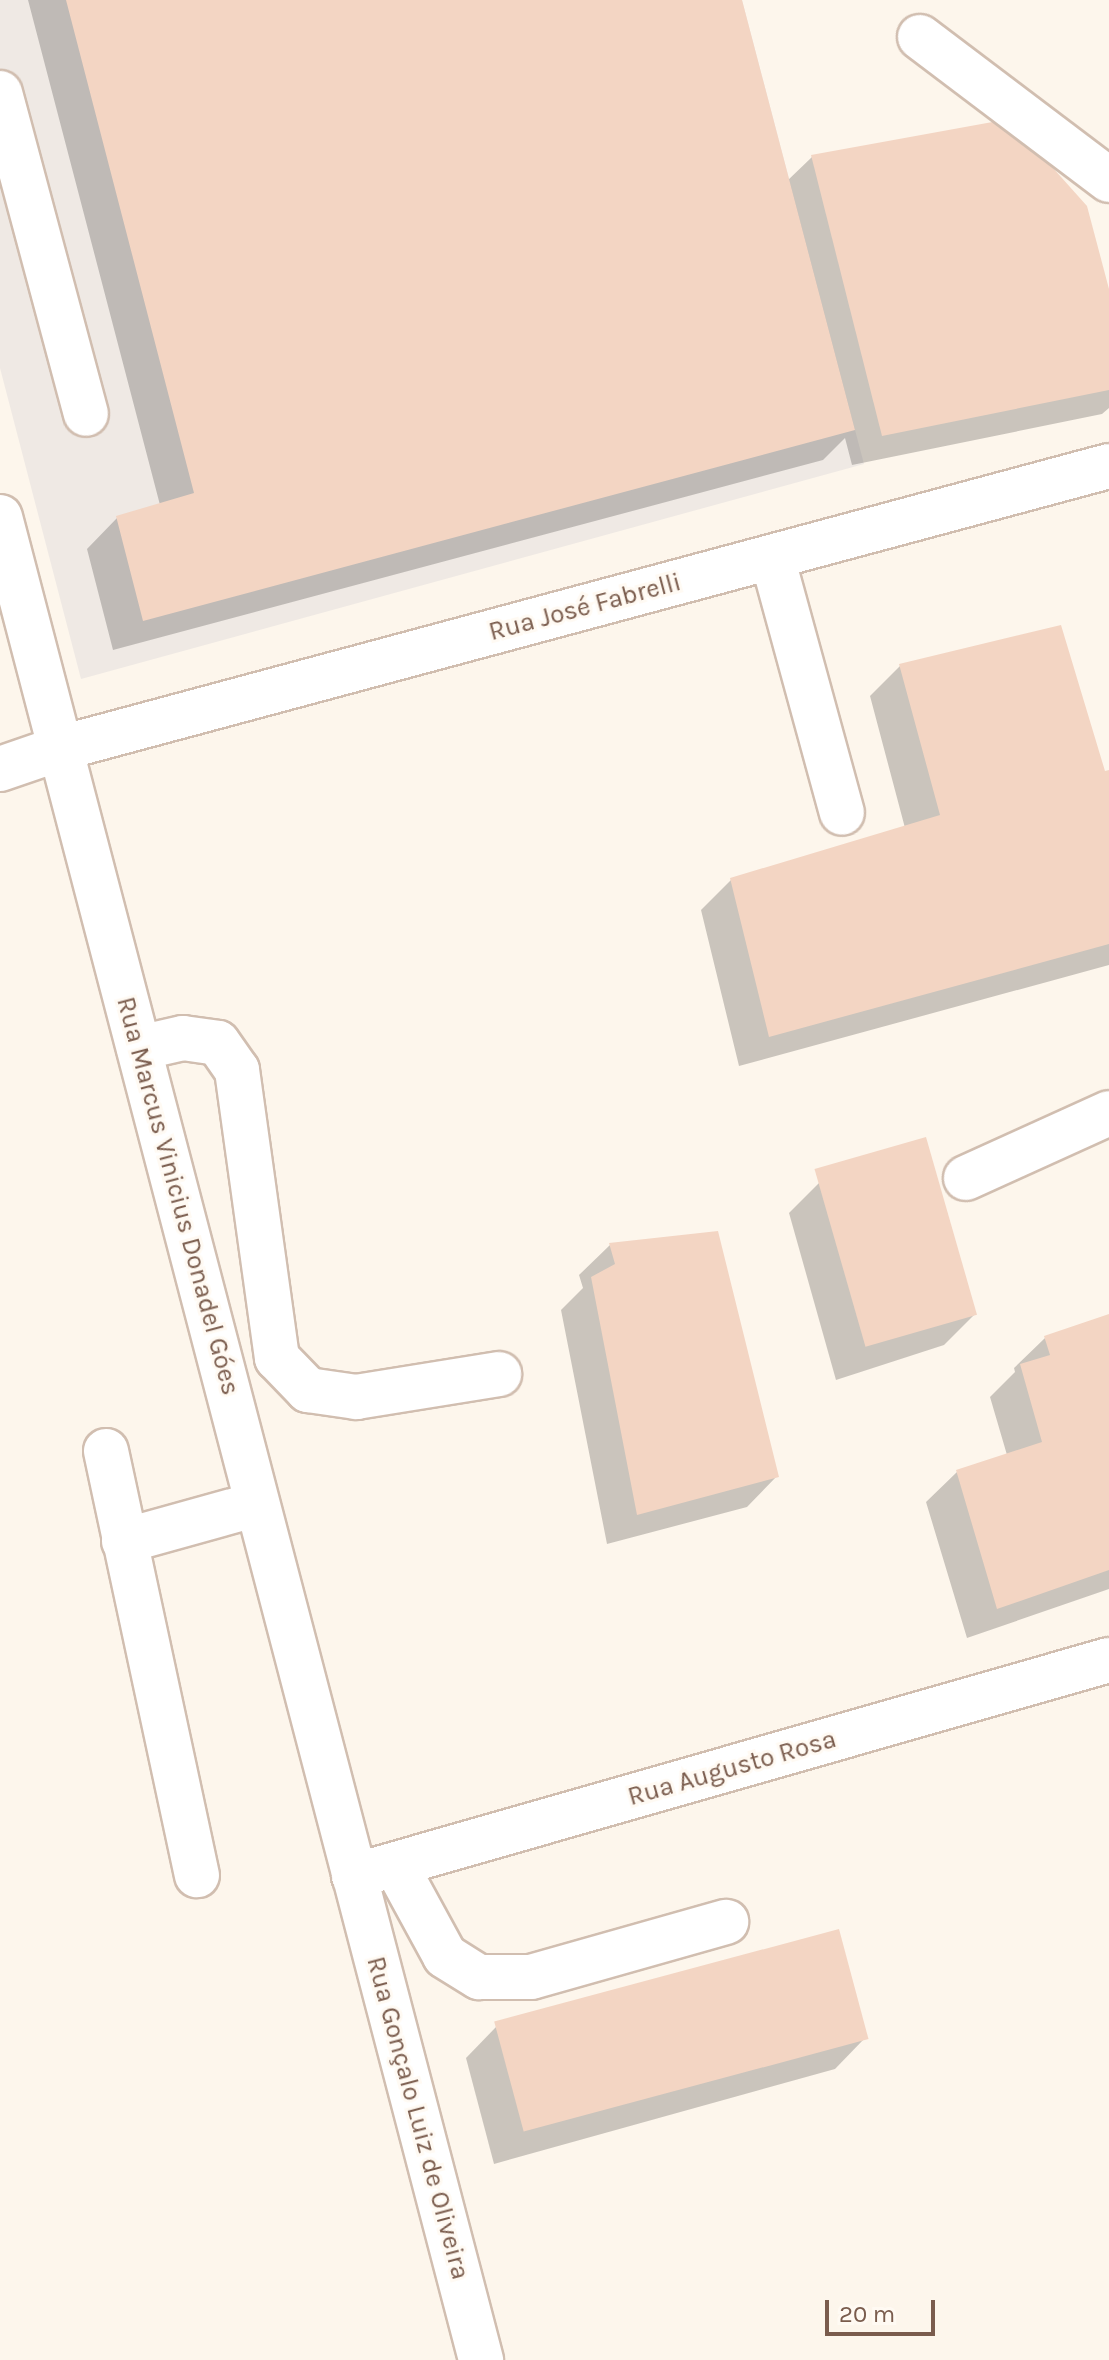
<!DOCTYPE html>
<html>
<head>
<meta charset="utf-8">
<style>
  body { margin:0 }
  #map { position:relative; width:1109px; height:2360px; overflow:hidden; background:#fdf6ec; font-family:Karla,sans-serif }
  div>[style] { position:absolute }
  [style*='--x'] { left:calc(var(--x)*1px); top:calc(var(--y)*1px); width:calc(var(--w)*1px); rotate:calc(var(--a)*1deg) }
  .industrial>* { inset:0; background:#efe9e4 }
  .shadow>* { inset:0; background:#0003 }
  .building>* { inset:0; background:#f3d5c3; transform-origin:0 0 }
  .roads { filter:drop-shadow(2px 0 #d1beb0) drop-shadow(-2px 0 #d1beb0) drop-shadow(0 2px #d1beb0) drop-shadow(0 -2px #d1beb0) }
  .minor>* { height:44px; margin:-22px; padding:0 22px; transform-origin:22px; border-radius:22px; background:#fff }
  span { translate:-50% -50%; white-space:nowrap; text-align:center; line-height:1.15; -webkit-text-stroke:6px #fffaf3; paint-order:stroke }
  .street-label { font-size:26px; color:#7a5c4d }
  .scale { position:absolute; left:825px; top:2300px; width:110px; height:36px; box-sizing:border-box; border:4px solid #7a5c4d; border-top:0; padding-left:10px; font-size:24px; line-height:28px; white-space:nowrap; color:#7a5c4d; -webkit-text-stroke:6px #fffaf3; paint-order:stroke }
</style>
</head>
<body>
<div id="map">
  <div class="industrial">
    <i style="clip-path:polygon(0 0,742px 0,864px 464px,81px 679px,0 368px)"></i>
  </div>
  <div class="shadow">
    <i style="clip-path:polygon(28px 0,740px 0,787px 181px,812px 157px,1109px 297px,1109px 408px,1102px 414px,852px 465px,845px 438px,823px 460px,113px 650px,87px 549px,117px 518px,160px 505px)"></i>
    <i style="clip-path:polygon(900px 666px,1103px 773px,1109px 772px,1109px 965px,739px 1066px,701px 910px,731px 880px,905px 828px,870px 696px)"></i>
    <i style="clip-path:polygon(820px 1182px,975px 1314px,944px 1345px,836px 1380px,789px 1213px)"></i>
    <i style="clip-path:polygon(610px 1245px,777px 1476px,747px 1507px,607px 1544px,561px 1310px,583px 1288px,579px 1275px)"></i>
    <i style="clip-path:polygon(1109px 1316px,1109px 1589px,967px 1638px,926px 1502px,957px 1472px,1007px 1455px,990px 1397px,1015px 1372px,1014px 1368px,1045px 1338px)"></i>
    <i style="clip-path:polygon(496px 2027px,865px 2038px,835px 2069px,494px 2164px,466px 2058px)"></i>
  </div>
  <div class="building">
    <i style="clip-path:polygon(66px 0,742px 0,855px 430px,143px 621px,116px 516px,194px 493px)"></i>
    <i style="clip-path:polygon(1009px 119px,1087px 206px,1109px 289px,1109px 390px,882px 436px,811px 155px)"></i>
    <i style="clip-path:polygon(1061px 625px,1105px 771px,1109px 770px,1109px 944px,769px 1037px,730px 878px,940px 815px,899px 664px)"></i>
    <i style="left:926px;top:1137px;width:185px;height:116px;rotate:74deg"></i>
    <i style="clip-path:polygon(718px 1231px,779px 1477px,637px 1515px,591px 1277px,615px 1264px,609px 1243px)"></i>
    <i style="clip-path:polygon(1109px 1314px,1109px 1570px,997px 1609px,956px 1470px,1042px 1442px,1020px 1364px,1050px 1355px,1044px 1336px)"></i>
    <i style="left:839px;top:1929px;width:114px;height:357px;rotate:75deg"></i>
  </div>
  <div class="roads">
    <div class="minor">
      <i style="--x:920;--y:37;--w:237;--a:37.1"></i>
      <i style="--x:0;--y:93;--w:332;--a:75"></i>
      <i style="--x:0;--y:517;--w:1905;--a:75.37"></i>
      <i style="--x:772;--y:557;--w:265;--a:74.7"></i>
      <i style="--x:0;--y:769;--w:65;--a:-19"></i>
      <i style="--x:61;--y:748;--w:1085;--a:-15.06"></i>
      <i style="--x:139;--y:1048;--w:45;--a:-12.8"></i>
      <i style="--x:183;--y:1038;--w:35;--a:8"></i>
      <i style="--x:218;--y:1043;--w:33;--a:55"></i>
      <i style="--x:237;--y:1070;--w:291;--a:82.1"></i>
      <i style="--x:277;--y:1358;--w:45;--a:45.9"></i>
      <i style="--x:308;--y:1390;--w:49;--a:8.3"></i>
      <i style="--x:356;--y:1397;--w:145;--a:-9.1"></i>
      <i style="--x:966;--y:1178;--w:157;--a:-24.4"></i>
      <i style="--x:106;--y:1451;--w:434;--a:77.9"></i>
      <i style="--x:124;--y:1541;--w:138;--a:-15.5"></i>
      <i style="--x:396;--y:1866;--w:102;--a:61.4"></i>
      <i style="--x:445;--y:1956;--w:40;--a:32"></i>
      <i style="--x:479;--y:1977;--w:52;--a:0"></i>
      <i style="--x:531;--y:1977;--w:203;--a:-15.8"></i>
      <i style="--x:354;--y:1876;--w:785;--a:-15.97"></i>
    </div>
  </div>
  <div class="street-label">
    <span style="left:585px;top:607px;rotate:-15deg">Rua José Fabrelli</span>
    <span style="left:178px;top:1196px;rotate:75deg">Rua Marcus Vinicius Donadel Góes</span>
    <span style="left:732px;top:1768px;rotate:-16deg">Rua Augusto Rosa</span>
    <span style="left:418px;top:2118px;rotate:75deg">Rua Gonçalo Luiz de Oliveira</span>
  </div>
  <div class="scale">20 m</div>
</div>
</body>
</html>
